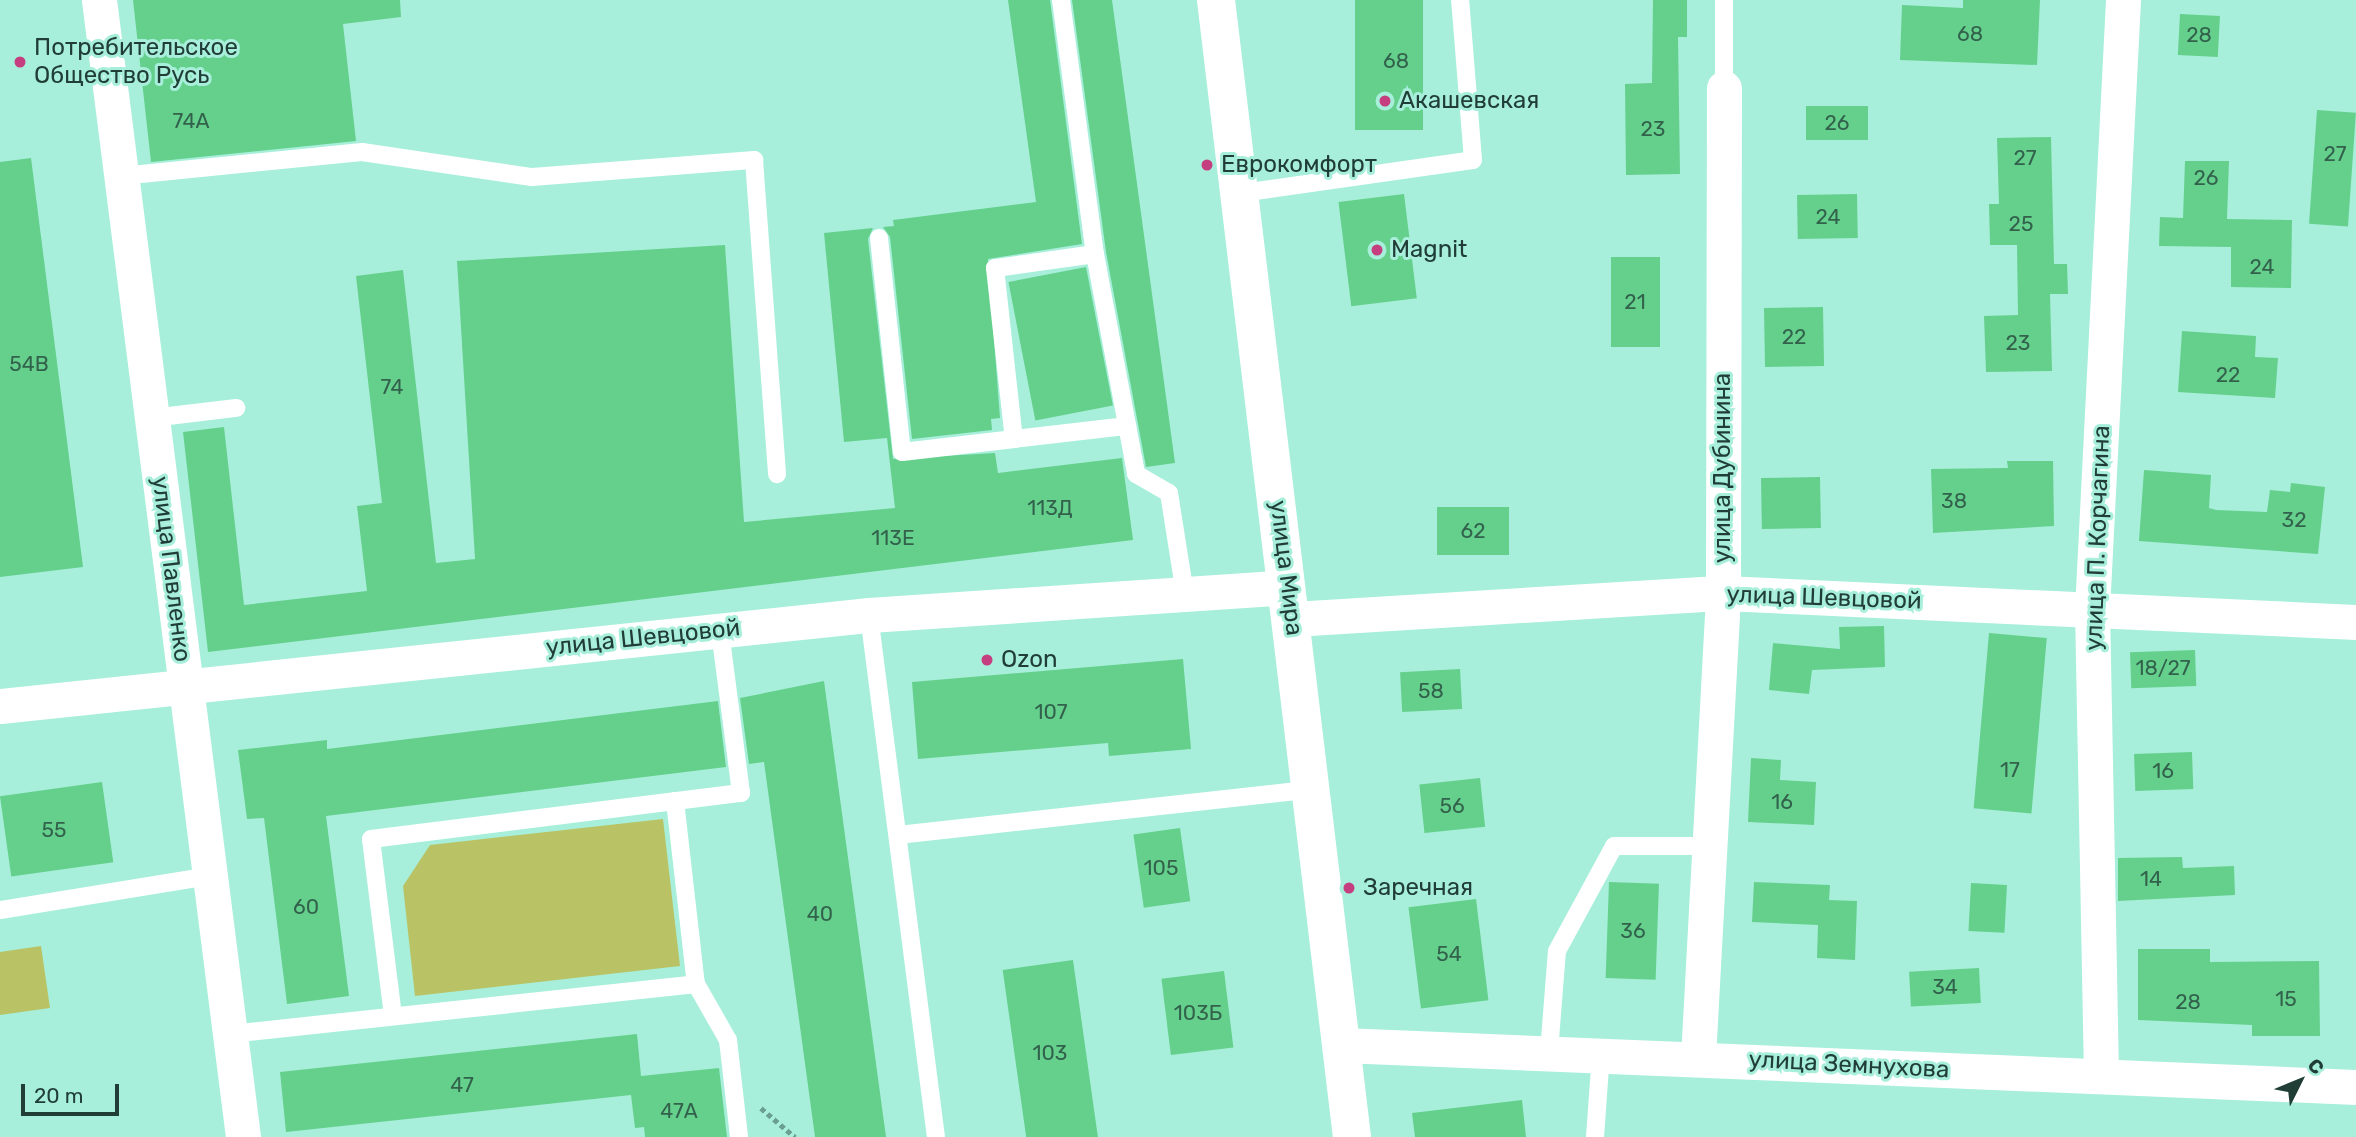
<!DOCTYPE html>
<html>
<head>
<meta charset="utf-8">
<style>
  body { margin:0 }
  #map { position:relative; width:2356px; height:1137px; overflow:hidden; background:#a7efda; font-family:Rubik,sans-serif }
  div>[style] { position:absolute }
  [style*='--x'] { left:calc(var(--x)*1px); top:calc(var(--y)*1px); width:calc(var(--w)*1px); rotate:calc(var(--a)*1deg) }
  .green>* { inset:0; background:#b9c365 }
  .building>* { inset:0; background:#65d08c; transform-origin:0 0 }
  .path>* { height:4.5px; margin-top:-2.25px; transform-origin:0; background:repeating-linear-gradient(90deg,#6ba091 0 5px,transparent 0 8.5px) }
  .lane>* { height:18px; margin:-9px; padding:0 9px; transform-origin:9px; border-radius:9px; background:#fff }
  .street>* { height:35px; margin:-17.5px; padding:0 17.5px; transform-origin:17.5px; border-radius:17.5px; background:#fff }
  .primary>* { height:38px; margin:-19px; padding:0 19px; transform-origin:19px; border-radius:19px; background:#fff }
  .dots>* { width:19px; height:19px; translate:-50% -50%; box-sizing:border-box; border:4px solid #a7efda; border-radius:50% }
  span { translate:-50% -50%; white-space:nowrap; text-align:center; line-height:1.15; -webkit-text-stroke:6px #a7efda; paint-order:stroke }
  .number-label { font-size:21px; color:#32624c }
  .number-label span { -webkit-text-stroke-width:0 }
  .poi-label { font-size:24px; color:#213e36 }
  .left { translate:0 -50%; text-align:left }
  .street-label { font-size:24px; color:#213e36 }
  .north { position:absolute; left:2265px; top:1046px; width:70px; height:70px; -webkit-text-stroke:5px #a7efda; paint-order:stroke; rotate:47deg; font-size:19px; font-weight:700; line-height:28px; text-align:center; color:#213e36 }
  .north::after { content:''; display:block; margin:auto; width:24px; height:32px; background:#213e36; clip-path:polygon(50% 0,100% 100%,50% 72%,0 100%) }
  .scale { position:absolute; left:21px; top:1084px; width:98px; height:32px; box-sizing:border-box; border:4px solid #213e36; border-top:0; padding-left:9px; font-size:21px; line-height:24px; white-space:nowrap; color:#213e36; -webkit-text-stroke:5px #a7efda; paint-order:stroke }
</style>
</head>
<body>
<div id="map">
  <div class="green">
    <i style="clip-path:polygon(663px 819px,680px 966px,415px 996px,403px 886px,430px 845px)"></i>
    <i style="clip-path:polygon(41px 946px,50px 1008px,0 1015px,0 952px)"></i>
  </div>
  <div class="building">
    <i style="clip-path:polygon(133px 0,400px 0,401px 17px,343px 24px,356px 141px,151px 162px)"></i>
    <i style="clip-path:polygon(1008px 0,1050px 0,1082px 244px,988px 259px,1000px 418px,991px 419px,992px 430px,912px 439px,890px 237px,883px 227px,894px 226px,893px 220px,1036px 202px)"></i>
    <i style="clip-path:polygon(1072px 0,1112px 0,1175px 463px,1146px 467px,1106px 252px)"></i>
    <i style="left:1355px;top:0;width:68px;height:130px"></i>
    <i style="clip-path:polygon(1653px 0,1687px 0,1687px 37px,1678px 37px,1680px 174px,1626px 175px,1625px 84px,1652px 83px)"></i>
    <i style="clip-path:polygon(1963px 0,2040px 0,2037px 65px,1900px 60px,1902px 5px,1963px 8px)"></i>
    <i style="left:2180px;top:14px;width:40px;height:41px;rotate:3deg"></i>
    <i style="left:1868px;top:106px;width:34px;height:62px;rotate:90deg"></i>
    <i style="left:2317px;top:110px;width:39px;height:114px;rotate:4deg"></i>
    <i style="clip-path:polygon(2051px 137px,2054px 264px,2067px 264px,2068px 294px,2050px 294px,2052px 371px,1986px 372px,1984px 316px,2018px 315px,2017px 245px,1990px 245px,1989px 204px,1999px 204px,1997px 138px)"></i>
    <i style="clip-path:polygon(31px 158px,83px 567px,0 577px,0 162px)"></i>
    <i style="clip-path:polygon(2185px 161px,2229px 161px,2227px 219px,2292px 220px,2291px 288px,2231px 287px,2231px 247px,2159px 246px,2160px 217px,2183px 218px)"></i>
    <i style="left:1404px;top:194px;width:105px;height:66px;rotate:83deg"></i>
    <i style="left:1857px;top:194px;width:44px;height:60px;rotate:89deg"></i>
    <i style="clip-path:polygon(873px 228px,868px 239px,893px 459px,995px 453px,998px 473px,1122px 458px,1133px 540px,208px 652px,183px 432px,224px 427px,244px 605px,367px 591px,357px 506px,382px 503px,356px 276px,403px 270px,436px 563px,475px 559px,457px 261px,725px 245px,744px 522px,895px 508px,887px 438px,844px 442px,824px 233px)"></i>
    <i style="left:1611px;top:257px;width:49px;height:90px"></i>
    <i style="left:1086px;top:267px;width:141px;height:79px;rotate:79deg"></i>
    <i style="left:1823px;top:307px;width:59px;height:59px;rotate:89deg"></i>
    <i style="clip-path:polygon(2182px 331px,2256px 336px,2255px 357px,2278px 358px,2275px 398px,2178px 392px)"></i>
    <i style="clip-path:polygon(2007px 461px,2053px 461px,2054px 526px,1933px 533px,1931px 469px,2008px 468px)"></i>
    <i style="clip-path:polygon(2144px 470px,2211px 475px,2209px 508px,2216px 510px,2267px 512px,2270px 490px,2290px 492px,2291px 483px,2325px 487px,2318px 554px,2139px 541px)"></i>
    <i style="left:1820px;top:477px;width:51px;height:59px;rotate:89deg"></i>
    <i style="left:1509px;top:507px;width:48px;height:72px;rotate:90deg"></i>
    <i style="clip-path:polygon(1884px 626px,1885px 667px,1812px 670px,1809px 694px,1769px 690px,1773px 643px,1840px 649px,1839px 627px)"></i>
    <i style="left:1989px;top:633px;width:58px;height:176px;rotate:5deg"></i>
    <i style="left:2195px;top:650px;width:36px;height:65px;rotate:88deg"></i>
    <i style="clip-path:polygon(1183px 659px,1191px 749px,1109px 756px,1108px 743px,918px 759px,912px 682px)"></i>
    <i style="left:1460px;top:669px;width:40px;height:60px;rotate:87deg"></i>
    <i style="clip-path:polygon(824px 681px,886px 1137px,815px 1137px,764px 762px,749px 764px,740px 698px)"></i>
    <i style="clip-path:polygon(718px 701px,726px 767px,326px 816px,349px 996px,287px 1004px,264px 818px,247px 819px,238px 750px,327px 740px,327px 749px)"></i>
    <i style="left:2192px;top:752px;width:37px;height:58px;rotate:88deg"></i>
    <i style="clip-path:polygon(1751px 758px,1781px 760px,1780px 780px,1816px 782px,1814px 825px,1748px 822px)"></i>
    <i style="left:1480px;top:778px;width:49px;height:61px;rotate:84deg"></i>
    <i style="left:102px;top:782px;width:81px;height:103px;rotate:82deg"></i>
    <i style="left:1180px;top:828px;width:74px;height:47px;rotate:82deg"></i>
    <i style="clip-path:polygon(2182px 857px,2183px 868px,2234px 866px,2235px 895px,2118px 901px,2118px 858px)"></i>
    <i style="left:1609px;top:882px;width:50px;height:96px;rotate:2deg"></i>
    <i style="clip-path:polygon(1754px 882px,1830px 885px,1829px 900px,1857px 901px,1855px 960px,1817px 958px,1818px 925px,1752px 922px)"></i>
    <i style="left:1971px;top:883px;width:36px;height:48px;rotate:3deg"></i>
    <i style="left:1476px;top:899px;width:102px;height:68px;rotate:83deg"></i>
    <i style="clip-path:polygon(2138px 949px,2210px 949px,2210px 962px,2319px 961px,2320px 1036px,2252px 1036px,2252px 1025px,2138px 1020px)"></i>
    <i style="left:1073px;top:960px;width:179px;height:71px;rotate:82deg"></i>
    <i style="left:1979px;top:968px;width:35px;height:70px;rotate:87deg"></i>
    <i style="left:1224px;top:971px;width:77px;height:63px;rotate:83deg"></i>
    <i style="clip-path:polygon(637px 1034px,641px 1076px,719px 1068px,727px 1137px,645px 1137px,644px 1127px,635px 1128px,631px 1095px,286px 1132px,280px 1072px)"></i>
    <i style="clip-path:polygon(1522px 1100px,1526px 1137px,1415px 1137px,1412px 1113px)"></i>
  </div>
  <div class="path">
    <i style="--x:761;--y:1108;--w:45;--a:40.5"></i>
  </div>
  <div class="lane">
    <i style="--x:1061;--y:0;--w:256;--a:82.4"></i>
    <i style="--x:1095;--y:254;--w:224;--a:79.4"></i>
    <i style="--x:1136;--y:474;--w:38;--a:30"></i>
    <i style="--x:1169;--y:493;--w:102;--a:81"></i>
    <i style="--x:1724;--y:88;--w:88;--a:-90"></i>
    <i style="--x:121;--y:176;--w:242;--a:-5.7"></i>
    <i style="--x:362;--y:152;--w:172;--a:8.4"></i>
    <i style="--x:532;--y:177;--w:223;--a:-4.4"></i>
    <i style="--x:754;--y:160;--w:315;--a:85.8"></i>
    <i style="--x:1242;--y:193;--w:233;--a:-8.1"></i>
    <i style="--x:1473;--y:160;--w:161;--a:-94.6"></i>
    <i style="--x:879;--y:238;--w:215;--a:83.9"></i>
    <i style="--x:902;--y:452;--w:113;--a:-6.6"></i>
    <i style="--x:1095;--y:254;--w:101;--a:172"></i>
    <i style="--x:995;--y:268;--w:172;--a:83.7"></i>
    <i style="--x:1014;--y:439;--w:114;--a:-6.6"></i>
    <i style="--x:152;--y:418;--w:85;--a:-6.8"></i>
    <i style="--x:869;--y:615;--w:526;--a:82.69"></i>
    <i style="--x:675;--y:801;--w:184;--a:83.5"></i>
    <i style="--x:696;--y:984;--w:64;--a:60.3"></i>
    <i style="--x:728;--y:1040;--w:98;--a:83.5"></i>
    <i style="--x:898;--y:835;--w:417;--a:-6.3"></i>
    <i style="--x:0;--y:910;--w:213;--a:-9.2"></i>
    <i style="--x:393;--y:1016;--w:178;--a:-97.1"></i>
    <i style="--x:371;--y:839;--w:373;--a:-7.1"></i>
    <i style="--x:741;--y:793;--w:163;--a:-97.4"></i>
    <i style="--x:230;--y:1034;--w:469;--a:-6.1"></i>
    <i style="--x:1549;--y:1052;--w:101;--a:-85.5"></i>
    <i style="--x:1557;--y:951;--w:119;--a:-61.5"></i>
    <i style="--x:1614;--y:846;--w:95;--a:0"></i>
    <i style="--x:1595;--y:1137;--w:83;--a:-85.9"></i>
  </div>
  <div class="street">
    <i style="--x:99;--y:0;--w:1146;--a:82.78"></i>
    <i style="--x:1293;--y:619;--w:431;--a:-3.5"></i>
    <i style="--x:1723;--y:593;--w:634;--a:2.62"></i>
    <i style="--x:0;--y:706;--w:874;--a:-5.98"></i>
    <i style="--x:869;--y:615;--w:419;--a:-3.8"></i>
    <i style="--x:1342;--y:1045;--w:1015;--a:2.37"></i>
    <i style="--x:1698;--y:1058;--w:466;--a:-86.9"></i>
    <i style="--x:1723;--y:593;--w:505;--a:-89.89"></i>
    <i style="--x:2101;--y:1076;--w:466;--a:-91.1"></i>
    <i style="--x:2092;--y:610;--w:611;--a:-87.09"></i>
  </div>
  <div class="primary">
    <i style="--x:1216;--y:0;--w:1145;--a:83.18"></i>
  </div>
  <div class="dots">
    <i style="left:20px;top:62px;background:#c43e80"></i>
    <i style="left:1385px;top:101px;background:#c43e80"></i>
    <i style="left:1207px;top:165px;background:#c43e80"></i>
    <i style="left:1377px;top:250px;background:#c43e80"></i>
    <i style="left:987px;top:660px;background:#c43e80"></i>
    <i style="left:1349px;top:888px;background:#c43e80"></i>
  </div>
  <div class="number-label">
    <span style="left:1970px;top:34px">68</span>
    <span style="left:2199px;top:35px">28</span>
    <span style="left:1396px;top:61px">68</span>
    <span style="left:191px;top:121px">74А</span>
    <span style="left:1837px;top:123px">26</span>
    <span style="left:1653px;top:129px">23</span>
    <span style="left:2335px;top:154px">27</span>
    <span style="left:2025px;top:158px">27</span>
    <span style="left:2206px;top:178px">26</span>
    <span style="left:1828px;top:217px">24</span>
    <span style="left:2021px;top:224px">25</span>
    <span style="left:2262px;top:267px">24</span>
    <span style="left:1635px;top:302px">21</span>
    <span style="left:1794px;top:337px">22</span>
    <span style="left:2018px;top:343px">23</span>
    <span style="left:29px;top:364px">54В</span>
    <span style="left:2228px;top:375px">22</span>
    <span style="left:392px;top:387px">74</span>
    <span style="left:1954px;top:501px">38</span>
    <span style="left:1050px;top:508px">113Д</span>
    <span style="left:2294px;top:520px">32</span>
    <span style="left:1473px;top:531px">62</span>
    <span style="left:893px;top:538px">113Е</span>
    <span style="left:2163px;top:668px">18/27</span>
    <span style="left:1431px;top:691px">58</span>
    <span style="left:1051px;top:712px">107</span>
    <span style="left:2010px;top:770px">17</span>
    <span style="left:2163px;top:771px">16</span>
    <span style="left:1782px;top:802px">16</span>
    <span style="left:1452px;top:806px">56</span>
    <span style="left:54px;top:830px">55</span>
    <span style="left:1161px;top:868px">105</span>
    <span style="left:2151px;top:879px">14</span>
    <span style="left:306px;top:907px">60</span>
    <span style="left:820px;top:914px">40</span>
    <span style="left:1633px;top:931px">36</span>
    <span style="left:1449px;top:954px">54</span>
    <span style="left:1945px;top:987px">34</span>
    <span style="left:2286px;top:999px">15</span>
    <span style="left:2188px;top:1002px">28</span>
    <span style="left:1198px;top:1013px">103Б</span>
    <span style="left:1050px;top:1053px">103</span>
    <span style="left:462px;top:1085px">47</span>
    <span style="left:679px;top:1111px">47А</span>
  </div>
  <div class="poi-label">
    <span class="left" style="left:34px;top:62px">Потребительское<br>Общество Русь</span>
    <span class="left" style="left:1399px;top:101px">Акашевская</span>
    <span class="left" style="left:1221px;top:165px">Еврокомфорт</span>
    <span class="left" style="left:1391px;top:250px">Magnit</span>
    <span class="left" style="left:1001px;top:660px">Ozon</span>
    <span class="left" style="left:1363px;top:888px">Заречная</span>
  </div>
  <div class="street-label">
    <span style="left:1723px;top:468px;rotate:-90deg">улица Дубинина</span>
    <span style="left:2098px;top:538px;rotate:-88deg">улица П. Корчагина</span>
    <span style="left:1286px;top:568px;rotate:83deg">улица Мира</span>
    <span style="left:171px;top:569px;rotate:83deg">улица Павленко</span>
    <span style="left:1824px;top:598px;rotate:2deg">улица Шевцовой</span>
    <span style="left:643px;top:638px;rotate:-6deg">улица Шевцовой</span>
    <span style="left:1849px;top:1065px;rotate:3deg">улица Земнухова</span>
  </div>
  <div class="north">С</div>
  <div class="scale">20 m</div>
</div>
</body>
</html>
